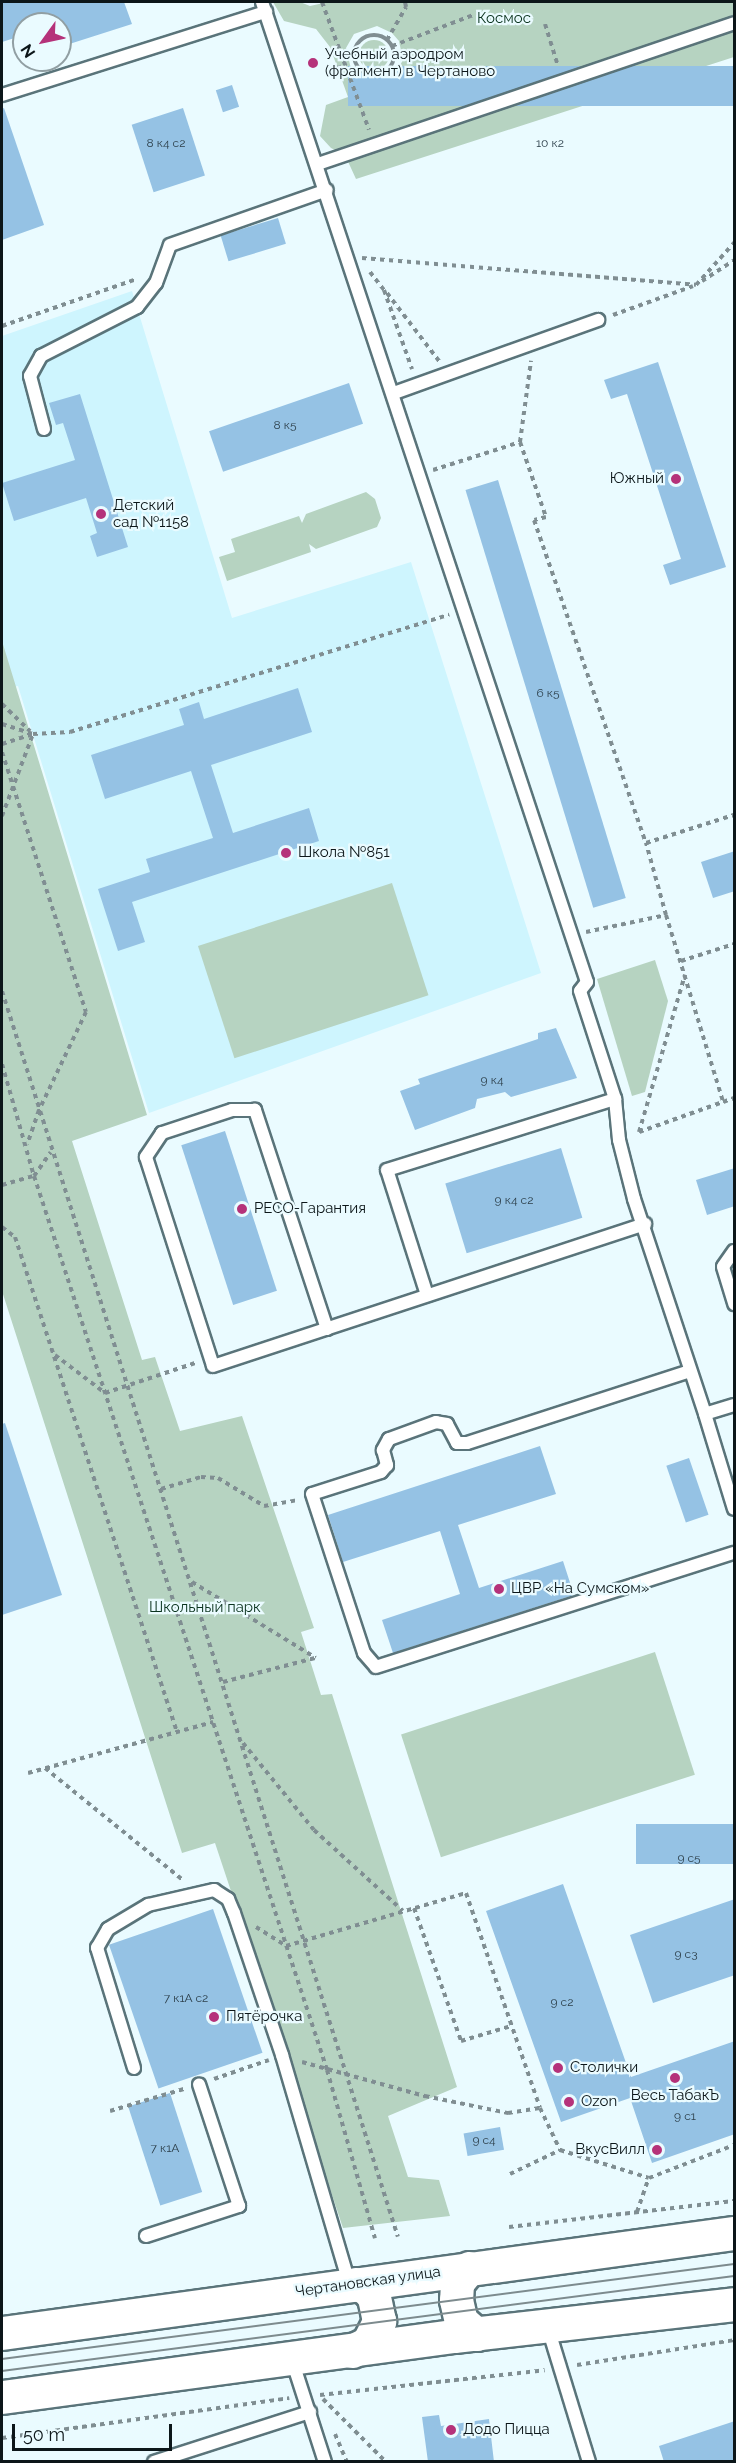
<!DOCTYPE html>
<html>
<head>
<meta charset="utf-8">
<style>
  body { margin:0 }
  #map { position:relative; width:736px; height:2463px; overflow:hidden; background:#eafbff; font-family:Raleway,sans-serif }
  div>[style] { position:absolute }
  [style*='--x'] { left:calc(var(--x)*1px); top:calc(var(--y)*1px); width:calc(var(--w)*1px); rotate:calc(var(--a)*1deg) }
  .built>* { inset:0; background:#cef5fe }
  .green>* { inset:0; background:#b6d3c1; transform-origin:0 0 }
  .round { border-radius:50% }
  .building>* { inset:0; background:#95c2e4; transform-origin:0 0 }
  .path>* { height:4px; margin-top:-2px; transform-origin:0; background:repeating-linear-gradient(90deg,#808e92 0 4.5px,transparent 0 9px) }
  .path>.ring { margin:-2px; padding:0; box-sizing:content-box; background:none; border:4px solid #808e92; border-radius:50% }
  .roads { filter:drop-shadow(2px 0 #5a747a) drop-shadow(-2px 0 #5a747a) drop-shadow(0 2px #5a747a) drop-shadow(0 -2px #5a747a) }
  .service>* { height:12px; margin:-6px; padding:0 6px; transform-origin:6px; border-radius:6px; background:#fff }
  .secondary>* { height:33px; margin:-16.5px; padding:0 16.5px; transform-origin:16.5px; border-radius:16.5px; background:#fff }
  .tram>* { height:1.5px; margin:-0.75px; padding:0 0.75px; transform-origin:0.75px; border-radius:0.75px; background:#7d8b8e }
  .dots>* { width:16px; height:16px; translate:-50% -50%; box-sizing:border-box; border:3px solid #eafbff; border-radius:50% }
  span { translate:-50% -50%; white-space:nowrap; text-align:center; line-height:1.15; -webkit-text-stroke:4.5px #eafbff; paint-order:stroke }
  .number-label { font-size:12px; color:#2e414c }
  .number-label span { -webkit-text-stroke-width:0 }
  .park-label { font-size:15px; color:#0b341f }
  .poi-label { font-size:15px; color:#0c1619 }
  .left { translate:0 -50%; text-align:left }
  .right { translate:-100% -50%; text-align:right }
  .street-label { font-size:15px; color:#0c1619 }
  .frame { position:absolute; inset:0; border:3px solid #0c1619; pointer-events:none }
  .north { position:absolute; left:12px; top:12px; width:60px; height:60px; box-sizing:border-box; background:#eafbff; border:2px solid #919fa3; border-radius:50%; rotate:237deg; font-size:16px; font-weight:700; line-height:24px; text-align:center; color:#0c1619 }
  .north::after { content:''; display:block; margin:auto; width:21px; height:27px; background:#b5327a; clip-path:polygon(50% 0,100% 100%,50% 72%,0 100%) }
  .scale { position:absolute; left:12px; top:2424px; width:160px; height:27px; box-sizing:border-box; border:3px solid #0c1619; border-top:0; padding-left:8px; font-size:18px; line-height:21px; white-space:nowrap; color:#0c1619; -webkit-text-stroke:4px #eafbff; paint-order:stroke }
</style>
</head>
<body>
<div id="map">
  <div class="built">
    <i style="clip-path:polygon(132px 291px,232px 618px,411px 562px,541px 973px,149px 1113px,18px 686px,9px 688px,2px 664px,2px 336px)"></i>
  </div>
  <div class="green">
    <i style="clip-path:polygon(evenodd,273px 2px,300px 2px,310px 6px,328px 2px,734px 2px,734px 57px,356px 179px,345px 155px,331px 148px,320px 136px,326px 105px,348px 97px,330px 47px,316px 29px,284px 21px,273px 2px,377px 26px,392px 33px,399px 41px,403px 60px,394px 76px,377px 84px,367px 83px,352px 73px,346px 48px,354px 34px,377px 26px)"></i>
    <i class="round" style="left:359px;top:40px;width:30px;height:30px"></i>
    <i style="clip-path:polygon(366px 492px,375px 499px,381px 518px,377px 527px,316px 549px,309px 544px,311px 552px,227px 581px,219px 557px,235px 552px,231px 539px,299px 516px,302px 523px,306px 514px)"></i>
    <i style="clip-path:polygon(2px 641px,147px 1115px,72px 1141px,142px 1360px,155px 1357px,180px 1431px,242px 1416px,314px 1628px,301px 1632px,321px 1695px,332px 1694px,457px 2087px,388px 2116px,408px 2177px,439px 2180px,450px 2216px,343px 2228px,215px 1843px,182px 1853px,2px 1291px)"></i>
    <i style="left:392px;top:883px;width:118px;height:204px;rotate:72deg"></i>
    <i style="clip-path:polygon(655px 960px,668px 1001px,645px 1092px,632px 1096px,597px 979px)"></i>
    <i style="left:655px;top:1652px;width:129px;height:267px;rotate:72deg"></i>
  </div>
  <div class="building">
    <i style="clip-path:polygon(2px 2px,124px 2px,132px 24px,60px 47px,60px 24px,24px 24px,24px 35px,2px 42px)"></i>
    <i style="left:735px;top:66px;width:40px;height:387px;rotate:90deg"></i>
    <i style="left:232px;top:85px;width:23px;height:17px;rotate:72deg"></i>
    <i style="clip-path:polygon(4px 108px,44px 225px,2px 240px,2px 109px)"></i>
    <i style="left:183px;top:108px;width:71px;height:54px;rotate:72deg"></i>
    <i style="left:278px;top:218px;width:27px;height:60px;rotate:73deg"></i>
    <i style="clip-path:polygon(658px 362px,726px 567px,670px 585px,663px 565px,681px 559px,627px 394px,611px 399px,604px 380px)"></i>
    <i style="left:349px;top:383px;width:43px;height:148px;rotate:71deg"></i>
    <i style="clip-path:polygon(80px 394px,128px 547px,97px 557px,90px 536px,97px 533px,86px 498px,14px 521px,2px 483px,75px 460px,63px 423px,56px 425px,49px 403px)"></i>
    <i style="left:498px;top:480px;width:437px;height:34px;rotate:73deg"></i>
    <i style="clip-path:polygon(298px 688px,312px 732px,211px 765px,233px 833px,309px 808px,319px 841px,132px 902px,145px 942px,118px 951px,98px 889px,150px 872px,146px 859px,213px 838px,191px 771px,105px 799px,91px 755px,184px 725px,179px 709px,199px 702px,204px 719px)"></i>
    <i style="clip-path:polygon(735px 851px,735px 891px,713px 898px,701px 862px)"></i>
    <i style="clip-path:polygon(556px 1028px,577px 1078px,511px 1097px,505px 1092px,477px 1099px,475px 1108px,415px 1130px,400px 1091px,420px 1084px,418px 1079px,538px 1039px,538px 1033px)"></i>
    <i style="left:225px;top:1131px;width:168px;height:46px;rotate:72deg"></i>
    <i style="left:561px;top:1148px;width:73px;height:121px;rotate:73deg"></i>
    <i style="clip-path:polygon(735px 1168px,735px 1206px,707px 1215px,696px 1180px)"></i>
    <i style="clip-path:polygon(5px 1423px,62px 1595px,2px 1615px,2px 1424px)"></i>
    <i style="clip-path:polygon(540px 1446px,556px 1494px,458px 1525px,479px 1588px,563px 1561px,574px 1595px,393px 1653px,382px 1620px,460px 1594px,440px 1531px,343px 1562px,328px 1515px)"></i>
    <i style="left:689px;top:1458px;width:60px;height:24px;rotate:71deg"></i>
    <i style="left:735px;top:1824px;width:40px;height:99px;rotate:90deg"></i>
    <i style="clip-path:polygon(563px 1884px,631px 2077px,735px 2041px,735px 2134px,652px 2163px,630px 2098px,561px 2122px,486px 1911px)"></i>
    <i style="clip-path:polygon(735px 1899px,735px 1975px,653px 2003px,630px 1935px)"></i>
    <i style="left:213px;top:1909px;width:152px;height:110px;rotate:71deg"></i>
    <i style="left:170px;top:2093px;width:104px;height:44px;rotate:72deg"></i>
    <i style="left:500px;top:2127px;width:23px;height:37px;rotate:80deg"></i>
    <i style="clip-path:polygon(439px 2415px,441px 2426px,489px 2419px,494px 2462px,428px 2462px,422px 2417px)"></i>
    <i style="clip-path:polygon(735px 2421px,735px 2462px,664px 2462px,659px 2446px)"></i>
  </div>
  <div class="path">
    <i style="--x:322;--y:2;--w:136;--a:69.8"></i>
    <i style="--x:545;--y:24;--w:44;--a:72.8"></i>
    <i class="ring" style="left:354px;top:35px;width:36px;height:36px"></i>
    <i style="--x:387;--y:40;--w:38;--a:-60"></i>
    <i style="--x:406;--y:7;--w:5;--a:-101"></i>
    <i style="--x:392;--y:46;--w:95;--a:-20.9"></i>
    <i style="--x:337;--y:68;--w:10;--a:-17"></i>
    <i style="--x:362;--y:258;--w:335;--a:4.6"></i>
    <i style="--x:696;--y:285;--w:57;--a:-47.9"></i>
    <i style="--x:370;--y:272;--w:23;--a:52"></i>
    <i style="--x:384;--y:290;--w:84;--a:70.5"></i>
    <i style="--x:702;--y:281;--w:38;--a:-33"></i>
    <i style="--x:387;--y:293;--w:86;--a:52.6"></i>
    <i style="--x:613;--y:315;--w:85;--a:-19.9"></i>
    <i style="--x:2;--y:326;--w:143;--a:-19.2"></i>
    <i style="--x:520;--y:442;--w:79;--a:70.9"></i>
    <i style="--x:546;--y:517;--w:12;--a:166"></i>
    <i style="--x:534;--y:520;--w:342;--a:70.9"></i>
    <i style="--x:646;--y:843;--w:92;--a:-17.7"></i>
    <i style="--x:433;--y:470;--w:91;--a:-17.8"></i>
    <i style="--x:520;--y:442;--w:82;--a:-82.3"></i>
    <i style="--x:2;--y:704;--w:39;--a:44"></i>
    <i style="--x:2;--y:724;--w:33;--a:18"></i>
    <i style="--x:33;--y:734;--w:37;--a:-3"></i>
    <i style="--x:70;--y:732;--w:397;--a:-17.2"></i>
    <i style="--x:2;--y:744;--w:32;--a:-18"></i>
    <i style="--x:2;--y:752;--w:273;--a:72.1"></i>
    <i style="--x:86;--y:1012;--w:109;--a:115.6"></i>
    <i style="--x:39;--y:1110;--w:36;--a:109"></i>
    <i style="--x:2;--y:816;--w:88;--a:-69.3"></i>
    <i style="--x:666;--y:915;--w:195;--a:73"></i>
    <i style="--x:723;--y:1102;--w:12;--a:-20"></i>
    <i style="--x:586;--y:932;--w:82;--a:-12"></i>
    <i style="--x:666;--y:915;--w:75;--a:-105.5"></i>
    <i style="--x:681;--y:961;--w:56;--a:-17.8"></i>
    <i style="--x:2;--y:991;--w:1307;--a:72.37"></i>
    <i style="--x:2;--y:1064;--w:116;--a:74.1"></i>
    <i style="--x:34;--y:1176;--w:941;--a:71.85"></i>
    <i style="--x:327;--y:2070;--w:175;--a:74.1"></i>
    <i style="--x:639;--y:1132;--w:164;--a:-73.7"></i>
    <i style="--x:639;--y:1132;--w:89;--a:-19.7"></i>
    <i style="--x:2;--y:1185;--w:33;--a:-16"></i>
    <i style="--x:34;--y:1176;--w:29;--a:-55"></i>
    <i style="--x:2;--y:1227;--w:16;--a:38"></i>
    <i style="--x:15;--y:1237;--w:521;--a:71.88"></i>
    <i style="--x:55;--y:1355;--w:63;--a:37.2"></i>
    <i style="--x:105;--y:1393;--w:95;--a:-18.4"></i>
    <i style="--x:161;--y:1489;--w:42;--a:-16.7"></i>
    <i style="--x:201;--y:1477;--w:17;--a:3"></i>
    <i style="--x:218;--y:1478;--w:54;--a:31.3"></i>
    <i style="--x:264;--y:1506;--w:34;--a:-10"></i>
    <i style="--x:192;--y:1582;--w:145;--a:31.5"></i>
    <i style="--x:223;--y:1682;--w:95;--a:-14.6"></i>
    <i style="--x:243;--y:1743;--w:112;--a:50.8"></i>
    <i style="--x:314;--y:1830;--w:120;--a:42.3"></i>
    <i style="--x:45;--y:1768;--w:179;--a:39.1"></i>
    <i style="--x:28;--y:1773;--w:192;--a:-15.4"></i>
    <i style="--x:414;--y:1908;--w:141;--a:70.5"></i>
    <i style="--x:461;--y:2041;--w:52;--a:-16.7"></i>
    <i style="--x:256;--y:1927;--w:36;--a:32"></i>
    <i style="--x:286;--y:1946;--w:188;--a:-16.4"></i>
    <i style="--x:466;--y:1893;--w:227;--a:71"></i>
    <i style="--x:540;--y:2108;--w:47;--a:64.5"></i>
    <i style="--x:560;--y:2150;--w:93;--a:17.5"></i>
    <i style="--x:302;--y:2062;--w:128;--a:15.5"></i>
    <i style="--x:425;--y:2096;--w:85;--a:11.6"></i>
    <i style="--x:508;--y:2113;--w:32;--a:-9"></i>
    <i style="--x:214;--y:2079;--w:58;--a:-19.1"></i>
    <i style="--x:110;--y:2111;--w:77;--a:-16.6"></i>
    <i style="--x:510;--y:2174;--w:55;--a:-25.6"></i>
    <i style="--x:637;--y:2212;--w:36;--a:-71"></i>
    <i style="--x:649;--y:2178;--w:91;--a:-21.2"></i>
    <i style="--x:509;--y:2227;--w:226;--a:-6.6"></i>
    <i style="--x:577;--y:2365;--w:159;--a:-9"></i>
    <i style="--x:320;--y:2395;--w:226;--a:-6.3"></i>
    <i style="--x:323;--y:2399;--w:89;--a:45"></i>
    <i style="--x:335;--y:2434;--w:30;--a:67"></i>
    <i style="--x:2;--y:2438;--w:290;--a:-7.9"></i>
  </div>
  <div class="roads">
    <div class="service">
      <i style="--x:262;--y:2;--w:1032;--a:71.65"></i>
      <i style="--x:587;--y:982;--w:11;--a:128"></i>
      <i style="--x:580;--y:991;--w:114;--a:72"></i>
      <i style="--x:615;--y:1099;--w:41;--a:84.4"></i>
      <i style="--x:619;--y:1140;--w:61;--a:75.7"></i>
      <i style="--x:634;--y:1199;--w:226;--a:71.7"></i>
      <i style="--x:2;--y:95;--w:277;--a:-17.5"></i>
      <i style="--x:318;--y:164;--w:439;--a:-18.7"></i>
      <i style="--x:394;--y:393;--w:217;--a:-19.7"></i>
      <i style="--x:44;--y:429;--w:55;--a:-104.8"></i>
      <i style="--x:30;--y:376;--w:23;--a:-61"></i>
      <i style="--x:41;--y:356;--w:108;--a:-27"></i>
      <i style="--x:137;--y:307;--w:31;--a:-52"></i>
      <i style="--x:156;--y:283;--w:40;--a:-69.8"></i>
      <i style="--x:170;--y:245;--w:166;--a:-19.3"></i>
      <i style="--x:734;--y:1251;--w:19;--a:125"></i>
      <i style="--x:723;--y:1267;--w:39;--a:73"></i>
      <i style="--x:427;--y:1295;--w:131;--a:-107.7"></i>
      <i style="--x:387;--y:1170;--w:239;--a:-17.3"></i>
      <i style="--x:327;--y:1329;--w:231;--a:-108.2"></i>
      <i style="--x:255;--y:1110;--w:23;--a:180"></i>
      <i style="--x:232;--y:1110;--w:74;--a:161.8"></i>
      <i style="--x:162;--y:1133;--w:29;--a:124"></i>
      <i style="--x:146;--y:1157;--w:219;--a:72.2"></i>
      <i style="--x:213;--y:1366;--w:455;--a:-18.2"></i>
      <i style="--x:690;--y:1371;--w:234;--a:162.1"></i>
      <i style="--x:467;--y:1443;--w:10;--a:180"></i>
      <i style="--x:457;--y:1443;--w:21;--a:-118"></i>
      <i style="--x:447;--y:1424;--w:11;--a:-170"></i>
      <i style="--x:436;--y:1422;--w:50;--a:160.1"></i>
      <i style="--x:389;--y:1439;--w:13;--a:119"></i>
      <i style="--x:383;--y:1450;--w:16;--a:75"></i>
      <i style="--x:387;--y:1465;--w:9;--a:131"></i>
      <i style="--x:381;--y:1472;--w:72;--a:162.3"></i>
      <i style="--x:312;--y:1494;--w:167;--a:71.9"></i>
      <i style="--x:364;--y:1653;--w:18;--a:49"></i>
      <i style="--x:376;--y:1667;--w:376;--a:-17.7"></i>
      <i style="--x:734;--y:1405;--w:30;--a:163"></i>
      <i style="--x:705;--y:1414;--w:99;--a:73"></i>
      <i style="--x:134;--y:2068;--w:126;--a:-107.1"></i>
      <i style="--x:97;--y:1948;--w:22;--a:-60"></i>
      <i style="--x:108;--y:1929;--w:47;--a:-31"></i>
      <i style="--x:148;--y:1905;--w:68;--a:-12.8"></i>
      <i style="--x:214;--y:1890;--w:17;--a:33"></i>
      <i style="--x:228;--y:1899;--w:15;--a:67"></i>
      <i style="--x:234;--y:1913;--w:150;--a:71.3"></i>
      <i style="--x:282;--y:2055;--w:238;--a:73.6"></i>
      <i style="--x:146;--y:2236;--w:98;--a:-17.9"></i>
      <i style="--x:239;--y:2206;--w:128;--a:-108.2"></i>
      <i style="--x:548;--y:2328;--w:140;--a:73"></i>
      <i style="--x:292;--y:2360;--w:107;--a:72.1"></i>
      <i style="--x:154;--y:2462;--w:164;--a:-17.8"></i>
    </div>
    <div class="secondary">
      <i style="--x:469;--y:2268;--w:19;--a:129"></i>
      <i style="--x:457;--y:2283;--w:17;--a:93"></i>
      <i style="--x:456;--y:2300;--w:22;--a:77"></i>
      <i style="--x:461;--y:2321;--w:20;--a:41"></i>
      <i style="--x:2;--y:2333;--w:739;--a:-7.78"></i>
      <i style="--x:352;--y:2351;--w:18;--a:-27"></i>
      <i style="--x:368;--y:2343;--w:25;--a:-63"></i>
      <i style="--x:379;--y:2321;--w:25;--a:-102"></i>
      <i style="--x:374;--y:2297;--w:11;--a:-128"></i>
      <i style="--x:367;--y:2288;--w:12;--a:-160"></i>
      <i style="--x:2;--y:2397;--w:456;--a:-7.7"></i>
      <i style="--x:454;--y:2336;--w:282;--a:-6.5"></i>
    </div>
  </div>
  <div class="tram">
    <i style="--x:2;--y:2359;--w:738;--a:-7.39"></i>
    <i style="--x:2;--y:2371;--w:738;--a:-7.39"></i>
  </div>
  <div class="dots">
    <i style="left:313px;top:63px;background:#b5327a"></i>
    <i style="left:676px;top:479px;background:#b5327a"></i>
    <i style="left:101px;top:514px;background:#b5327a"></i>
    <i style="left:286px;top:853px;background:#b5327a"></i>
    <i style="left:242px;top:1209px;background:#b5327a"></i>
    <i style="left:499px;top:1589px;background:#b5327a"></i>
    <i style="left:214px;top:2017px;background:#b5327a"></i>
    <i style="left:558px;top:2068px;background:#b5327a"></i>
    <i style="left:675px;top:2078px;background:#b5327a"></i>
    <i style="left:569px;top:2102px;background:#b5327a"></i>
    <i style="left:657px;top:2150px;background:#b5327a"></i>
    <i style="left:451px;top:2430px;background:#b5327a"></i>
  </div>
  <div class="number-label">
    <span style="left:166px;top:144px">8 к4 с2</span>
    <span style="left:550px;top:144px">10 к2</span>
    <span style="left:285px;top:426px">8 к5</span>
    <span style="left:548px;top:694px">6 к5</span>
    <span style="left:492px;top:1081px">9 к4</span>
    <span style="left:514px;top:1201px">9 к4 с2</span>
    <span style="left:689px;top:1859px">9 с5</span>
    <span style="left:686px;top:1955px">9 с3</span>
    <span style="left:186px;top:1999px">7 к1А с2</span>
    <span style="left:562px;top:2003px">9 с2</span>
    <span style="left:685px;top:2117px">9 с1</span>
    <span style="left:484px;top:2141px">9 с4</span>
    <span style="left:165px;top:2149px">7 к1А</span>
  </div>
  <div class="park-label">
    <span style="left:504px;top:19px">Космос</span>
    <span style="left:205px;top:1608px">Школьный парк</span>
  </div>
  <div class="poi-label">
    <span class="left" style="left:325px;top:63px">Учебный аэродром<br>(фрагмент) в Чертаново</span>
    <span class="right" style="left:664px;top:479px">Южный</span>
    <span class="left" style="left:113px;top:514px">Детский<br>сад №1158</span>
    <span class="left" style="left:298px;top:853px">Школа №851</span>
    <span class="left" style="left:254px;top:1209px">РЕСО-Гарантия</span>
    <span class="left" style="left:511px;top:1589px">ЦВР «На Сумском»</span>
    <span class="left" style="left:226px;top:2017px">Пятёрочка</span>
    <span class="left" style="left:570px;top:2068px">Столички</span>
    <span style="left:675px;top:2096px">Весь ТабакЪ</span>
    <span class="left" style="left:581px;top:2102px">Ozon</span>
    <span class="right" style="left:645px;top:2150px">ВкусВилл</span>
    <span class="left" style="left:463px;top:2430px">Додо Пицца</span>
  </div>
  <div class="street-label">
    <span style="left:368px;top:2282px;rotate:-8deg">Чертановская улица</span>
  </div>
  <div class="frame"></div>
  <div class="north">N</div>
  <div class="scale">50 m</div>
</div>
</body>
</html>
